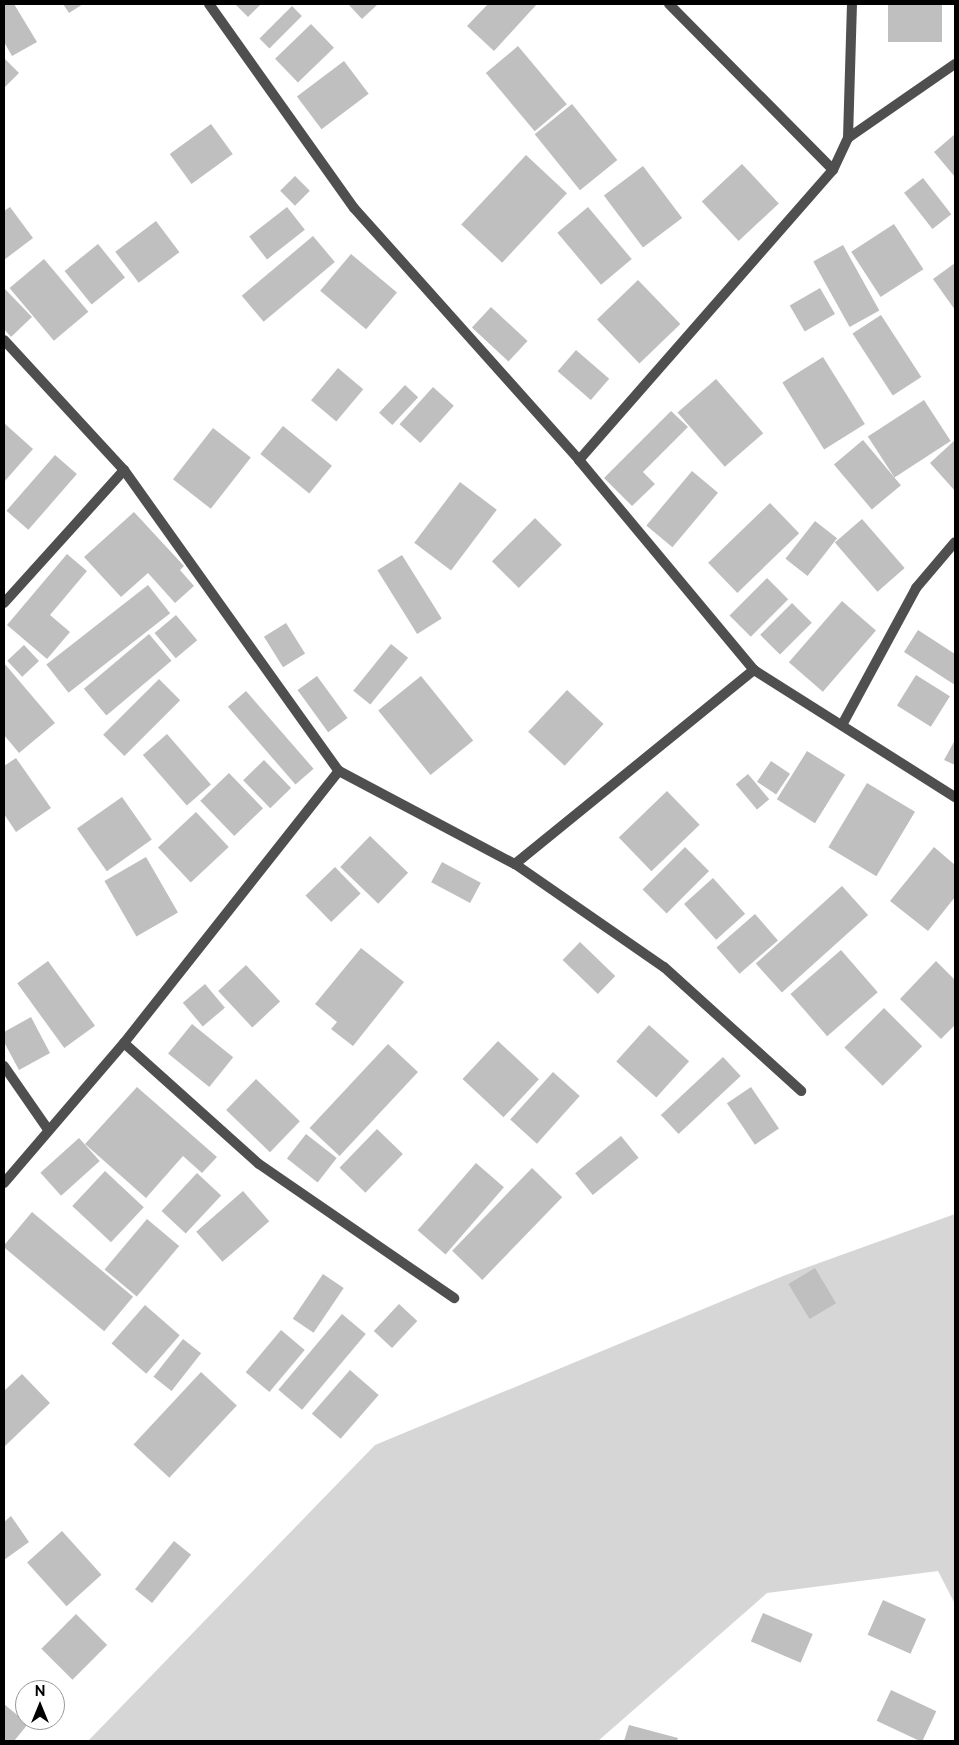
<!DOCTYPE html>
<html>
<head>
<meta charset="utf-8">
<style>
  body { margin:0 }
  #map { position:relative; width:959px; height:1745px; overflow:hidden; background:#fff; font-family:Raleway,sans-serif }
  div>[style] { position:absolute }
  [style*='--x'] { left:calc(var(--x)*1px); top:calc(var(--y)*1px); width:calc(var(--w)*1px); rotate:calc(var(--a)*1deg) }
  .green>* { inset:0; background:#d6d6d6 }
  .building>* { inset:0; background:#bfbfbf; transform-origin:0 0 }
  .street>* { height:10px; margin:-5px; padding:0 5px; transform-origin:5px; border-radius:5px; background:#4f4f4f }
  span { translate:-50% -50%; white-space:nowrap; text-align:center; line-height:1.15; -webkit-text-stroke:4px #fff; paint-order:stroke }
  .frame { position:absolute; inset:0; border:5px solid #000; pointer-events:none }
  .north { position:absolute; left:15px; top:1680px; width:50px; height:50px; box-sizing:border-box; background:#fff; border:1px solid #999; border-radius:50%; rotate:0deg; font-size:14px; font-weight:700; line-height:20px; text-align:center; color:#000 }
  .north::after { content:''; display:block; margin:auto; width:18px; height:22px; background:#000; clip-path:polygon(50% 0,100% 100%,50% 72%,0 100%) }
</style>
</head>
<body>
<div id="map">
  <div class="green">
    <i style="clip-path:polygon(955px 1214px,955px 1604px,938px 1571px,767px 1593px,598px 1741px,88px 1741px,375px 1445px,783px 1276px)"></i>
  </div>
  <div class="building">
    <i style="clip-path:polygon(4px 4px,14px 4px,37px 42px,12px 56px,4px 42px)"></i>
    <i style="clip-path:polygon(63px 4px,83px 4px,69px 13px)"></i>
    <i style="clip-path:polygon(235px 4px,261px 4px,248px 17px)"></i>
    <i style="clip-path:polygon(348px 4px,378px 4px,362px 19px)"></i>
    <i style="clip-path:polygon(488px 4px,537px 4px,494px 51px,467px 26px)"></i>
    <i style="left:888px;top:4px;width:54px;height:38px"></i>
    <i style="left:292px;top:6px;width:14px;height:46px;rotate:45deg"></i>
    <i style="left:311px;top:24px;width:33px;height:50px;rotate:46deg"></i>
    <i style="left:518px;top:46px;width:76px;height:42px;rotate:50deg"></i>
    <i style="clip-path:polygon(4px 58px,19px 73px,4px 88px)"></i>
    <i style="left:344px;top:61px;width:41px;height:59px;rotate:53deg"></i>
    <i style="left:572px;top:104px;width:72px;height:48px;rotate:51deg"></i>
    <i style="left:211px;top:124px;width:37px;height:51px;rotate:54deg"></i>
    <i style="clip-path:polygon(955px 134px,955px 177px,934px 152px)"></i>
    <i style="left:526px;top:155px;width:56px;height:95px;rotate:43deg"></i>
    <i style="left:742px;top:164px;width:54px;height:55px;rotate:47deg"></i>
    <i style="left:643px;top:166px;width:65px;height:49px;rotate:53deg"></i>
    <i style="left:295px;top:176px;width:21px;height:21px;rotate:45deg"></i>
    <i style="left:923px;top:178px;width:46px;height:24px;rotate:52deg"></i>
    <i style="clip-path:polygon(10px 207px,33px 238px,4px 260px,4px 211px)"></i>
    <i style="left:287px;top:207px;width:29px;height:48px;rotate:52deg"></i>
    <i style="left:588px;top:207px;width:68px;height:40px;rotate:50deg"></i>
    <i style="left:156px;top:221px;width:39px;height:51px;rotate:53deg"></i>
    <i style="left:894px;top:224px;width:54px;height:51px;rotate:57deg"></i>
    <i style="left:313px;top:236px;width:34px;height:93px;rotate:50deg"></i>
    <i style="left:98px;top:244px;width:43px;height:43px;rotate:51deg"></i>
    <i style="left:843px;top:245px;width:75px;height:34px;rotate:61deg"></i>
    <i style="left:351px;top:254px;width:60px;height:48px;rotate:40deg"></i>
    <i style="left:44px;top:259px;width:69px;height:45px;rotate:50deg"></i>
    <i style="clip-path:polygon(955px 263px,955px 310px,933px 279px)"></i>
    <i style="left:638px;top:280px;width:61px;height:57px;rotate:46deg"></i>
    <i style="clip-path:polygon(4px 288px,32px 317px,11px 337px,4px 329px)"></i>
    <i style="left:820px;top:288px;width:30px;height:35px;rotate:60deg"></i>
    <i style="left:491px;top:307px;width:50px;height:28px;rotate:43deg"></i>
    <i style="left:881px;top:315px;width:74px;height:34px;rotate:57deg"></i>
    <i style="left:576px;top:350px;width:44px;height:28px;rotate:41deg"></i>
    <i style="left:823px;top:357px;width:79px;height:48px;rotate:58deg"></i>
    <i style="left:338px;top:368px;width:33px;height:42px;rotate:40deg"></i>
    <i style="left:716px;top:379px;width:72px;height:51px;rotate:49deg"></i>
    <i style="left:405px;top:385px;width:18px;height:38px;rotate:43deg"></i>
    <i style="left:433px;top:387px;width:28px;height:50px;rotate:42deg"></i>
    <i style="left:924px;top:400px;width:49px;height:67px;rotate:57deg"></i>
    <i style="clip-path:polygon(671px 411px,688px 427px,643px 472px,655px 484px,632px 506px,604px 478px)"></i>
    <i style="clip-path:polygon(4px 423px,33px 449px,4px 482px)"></i>
    <i style="left:283px;top:426px;width:63px;height:36px;rotate:39deg"></i>
    <i style="left:213px;top:428px;width:48px;height:65px;rotate:38deg"></i>
    <i style="left:863px;top:440px;width:59px;height:38px;rotate:50deg"></i>
    <i style="clip-path:polygon(955px 440px,955px 491px,930px 463px)"></i>
    <i style="left:55px;top:455px;width:29px;height:74px;rotate:41deg"></i>
    <i style="left:692px;top:471px;width:34px;height:71px;rotate:40deg"></i>
    <i style="left:460px;top:482px;width:46px;height:76px;rotate:37deg"></i>
    <i style="left:770px;top:503px;width:42px;height:86px;rotate:46deg"></i>
    <i style="clip-path:polygon(134px 512px,184px 566px,180px 570px,194px 586px,175px 603px,148px 573px,121px 597px,84px 557px)"></i>
    <i style="left:535px;top:518px;width:38px;height:61px;rotate:45deg"></i>
    <i style="left:862px;top:519px;width:65px;height:36px;rotate:49deg"></i>
    <i style="left:815px;top:521px;width:28px;height:48px;rotate:38deg"></i>
    <i style="clip-path:polygon(67px 554px,87px 571px,50px 615px,70px 632px,47px 659px,7px 625px)"></i>
    <i style="left:402px;top:555px;width:75px;height:29px;rotate:58deg"></i>
    <i style="left:767px;top:578px;width:30px;height:53px;rotate:45deg"></i>
    <i style="left:148px;top:585px;width:36px;height:129px;rotate:52deg"></i>
    <i style="left:842px;top:601px;width:45px;height:81px;rotate:41deg"></i>
    <i style="left:792px;top:603px;width:28px;height:45px;rotate:45deg"></i>
    <i style="left:176px;top:615px;width:33px;height:28px;rotate:50deg"></i>
    <i style="left:286px;top:623px;width:36px;height:26px;rotate:58deg"></i>
    <i style="clip-path:polygon(918px 630px,955px 654px,955px 685px,904px 652px)"></i>
    <i style="left:149px;top:634px;width:35px;height:85px;rotate:50deg"></i>
    <i style="left:391px;top:644px;width:22px;height:60px;rotate:39deg"></i>
    <i style="left:24px;top:645px;width:22px;height:23px;rotate:47deg"></i>
    <i style="clip-path:polygon(4px 663px,55px 723px,19px 753px,4px 735px)"></i>
    <i style="left:916px;top:675px;width:40px;height:36px;rotate:32deg"></i>
    <i style="left:317px;top:676px;width:52px;height:24px;rotate:54deg"></i>
    <i style="left:421px;top:676px;width:83px;height:55px;rotate:51deg"></i>
    <i style="left:159px;top:679px;width:30px;height:79px;rotate:45deg"></i>
    <i style="left:567px;top:690px;width:50px;height:57px;rotate:43deg"></i>
    <i style="left:246px;top:691px;width:103px;height:24px;rotate:49deg"></i>
    <i style="left:167px;top:734px;width:67px;height:32px;rotate:49deg"></i>
    <i style="clip-path:polygon(955px 740px,955px 765px,944px 760px)"></i>
    <i style="left:807px;top:751px;width:45px;height:57px;rotate:32deg"></i>
    <i style="clip-path:polygon(16px 758px,51px 808px,16px 832px,4px 814px,4px 766px)"></i>
    <i style="left:264px;top:760px;width:39px;height:29px;rotate:46deg"></i>
    <i style="left:771px;top:761px;width:23px;height:25px;rotate:34deg"></i>
    <i style="left:229px;top:773px;width:49px;height:40px;rotate:46deg"></i>
    <i style="left:748px;top:774px;width:33px;height:16px;rotate:50deg"></i>
    <i style="left:867px;top:783px;width:56px;height:75px;rotate:31deg"></i>
    <i style="left:667px;top:791px;width:47px;height:67px;rotate:46deg"></i>
    <i style="left:122px;top:797px;width:52px;height:55px;rotate:55deg"></i>
    <i style="left:196px;top:812px;width:48px;height:52px;rotate:47deg"></i>
    <i style="left:370px;top:836px;width:53px;height:43px;rotate:44deg"></i>
    <i style="left:685px;top:847px;width:34px;height:60px;rotate:45deg"></i>
    <i style="clip-path:polygon(934px 847px,955px 865px,955px 897px,928px 931px,890px 901px)"></i>
    <i style="left:146px;top:857px;width:64px;height:48px;rotate:60deg"></i>
    <i style="left:442px;top:862px;width:44px;height:23px;rotate:28deg"></i>
    <i style="left:335px;top:867px;width:37px;height:41px;rotate:46deg"></i>
    <i style="left:713px;top:878px;width:48px;height:39px;rotate:48deg"></i>
    <i style="left:842px;top:886px;width:39px;height:116px;rotate:48deg"></i>
    <i style="left:755px;top:914px;width:35px;height:51px;rotate:49deg"></i>
    <i style="left:580px;top:942px;width:49px;height:25px;rotate:44deg"></i>
    <i style="clip-path:polygon(361px 948px,404px 982px,353px 1046px,331px 1029px,337px 1022px,315px 1004px)"></i>
    <i style="left:841px;top:950px;width:56px;height:67px;rotate:49deg"></i>
    <i style="left:48px;top:961px;width:80px;height:38px;rotate:54deg"></i>
    <i style="clip-path:polygon(936px 961px,955px 980px,955px 1025px,941px 1039px,900px 999px)"></i>
    <i style="left:246px;top:965px;width:50px;height:38px;rotate:47deg"></i>
    <i style="left:205px;top:984px;width:31px;height:29px;rotate:50deg"></i>
    <i style="left:884px;top:1008px;width:54px;height:56px;rotate:45deg"></i>
    <i style="clip-path:polygon(31px 1017px,50px 1053px,19px 1070px,4px 1042px,4px 1032px)"></i>
    <i style="left:192px;top:1024px;width:53px;height:38px;rotate:39deg"></i>
    <i style="left:649px;top:1025px;width:54px;height:49px;rotate:42deg"></i>
    <i style="left:498px;top:1041px;width:56px;height:52px;rotate:43deg"></i>
    <i style="left:388px;top:1044px;width:41px;height:115px;rotate:43deg"></i>
    <i style="left:723px;top:1057px;width:26px;height:85px;rotate:47deg"></i>
    <i style="left:553px;top:1072px;width:36px;height:64px;rotate:42deg"></i>
    <i style="left:256px;top:1079px;width:61px;height:43px;rotate:44deg"></i>
    <i style="clip-path:polygon(137px 1087px,217px 1157px,202px 1173px,183px 1156px,146px 1198px,85px 1144px)"></i>
    <i style="left:751px;top:1087px;width:50px;height:29px;rotate:56deg"></i>
    <i style="left:377px;top:1129px;width:36px;height:54px;rotate:44deg"></i>
    <i style="left:306px;top:1134px;width:39px;height:31px;rotate:38deg"></i>
    <i style="left:621px;top:1136px;width:28px;height:59px;rotate:51deg"></i>
    <i style="left:79px;top:1138px;width:31px;height:52px;rotate:48deg"></i>
    <i style="left:476px;top:1163px;width:37px;height:89px;rotate:41deg"></i>
    <i style="left:532px;top:1168px;width:42px;height:115px;rotate:44deg"></i>
    <i style="left:105px;top:1171px;width:53px;height:48px;rotate:43deg"></i>
    <i style="left:197px;top:1173px;width:33px;height:52px;rotate:43deg"></i>
    <i style="left:243px;top:1191px;width:40px;height:62px;rotate:49deg"></i>
    <i style="left:32px;top:1212px;width:132px;height:45px;rotate:40deg"></i>
    <i style="left:147px;top:1219px;width:42px;height:66px;rotate:40deg"></i>
    <i style="left:815px;top:1268px;width:41px;height:31px;rotate:59deg"></i>
    <i style="left:323px;top:1274px;width:25px;height:54px;rotate:34deg"></i>
    <i style="left:399px;top:1304px;width:25px;height:37px;rotate:43deg"></i>
    <i style="left:145px;top:1305px;width:46px;height:51px;rotate:41deg"></i>
    <i style="left:342px;top:1314px;width:31px;height:99px;rotate:40deg"></i>
    <i style="left:281px;top:1330px;width:31px;height:55px;rotate:40deg"></i>
    <i style="left:183px;top:1339px;width:23px;height:48px;rotate:38deg"></i>
    <i style="left:350px;top:1370px;width:38px;height:58px;rotate:41deg"></i>
    <i style="left:201px;top:1372px;width:49px;height:99px;rotate:43deg"></i>
    <i style="clip-path:polygon(22px 1374px,50px 1403px,4px 1447px,4px 1391px)"></i>
    <i style="clip-path:polygon(11px 1516px,29px 1542px,4px 1560px,4px 1522px)"></i>
    <i style="left:62px;top:1531px;width:59px;height:47px;rotate:48deg"></i>
    <i style="left:174px;top:1541px;width:22px;height:62px;rotate:39deg"></i>
    <i style="left:883px;top:1600px;width:47px;height:38px;rotate:24deg"></i>
    <i style="left:763px;top:1613px;width:54px;height:31px;rotate:23deg"></i>
    <i style="left:76px;top:1614px;width:44px;height:49px;rotate:45deg"></i>
    <i style="left:891px;top:1690px;width:50px;height:34px;rotate:25deg"></i>
    <i style="clip-path:polygon(4px 1704px,28px 1724px,14px 1741px,4px 1741px)"></i>
    <i style="clip-path:polygon(629px 1725px,678px 1738px,677px 1741px,624px 1741px)"></i>
  </div>
  <div class="street">
    <i style="--x:209;--y:4;--w:250;--a:54.6"></i>
    <i style="--x:354;--y:208;--w:338;--a:48.2"></i>
    <i style="--x:579;--y:460;--w:273;--a:50.2"></i>
    <i style="--x:754;--y:670;--w:238;--a:32.3"></i>
    <i style="--x:669;--y:4;--w:233;--a:45.3"></i>
    <i style="--x:848;--y:138;--w:134;--a:-88.3"></i>
    <i style="--x:4;--y:340;--w:177;--a:47.3"></i>
    <i style="--x:124;--y:470;--w:370;--a:54.5"></i>
    <i style="--x:339;--y:771;--w:199;--a:27.9"></i>
    <i style="--x:515;--y:864;--w:181;--a:34.7"></i>
    <i style="--x:664;--y:967;--w:185;--a:42.1"></i>
    <i style="--x:579;--y:460;--w:386;--a:-48.8"></i>
    <i style="--x:833;--y:170;--w:35;--a:-65"></i>
    <i style="--x:848;--y:138;--w:130;--a:-34.7"></i>
    <i style="--x:4;--y:603;--w:179;--a:-47.9"></i>
    <i style="--x:842;--y:725;--w:156;--a:-61.6"></i>
    <i style="--x:916;--y:588;--w:60;--a:-49.7"></i>
    <i style="--x:515;--y:864;--w:308;--a:-39.1"></i>
    <i style="--x:124;--y:1043;--w:181;--a:41.9"></i>
    <i style="--x:259;--y:1164;--w:237;--a:34.5"></i>
    <i style="--x:4;--y:1066;--w:75;--a:55.3"></i>
    <i style="--x:4;--y:1183;--w:184;--a:-49.4"></i>
    <i style="--x:124;--y:1043;--w:347;--a:-51.7"></i>
  </div>
  <div class="frame"></div>
  <div class="north">N</div>
</div>
</body>
</html>
